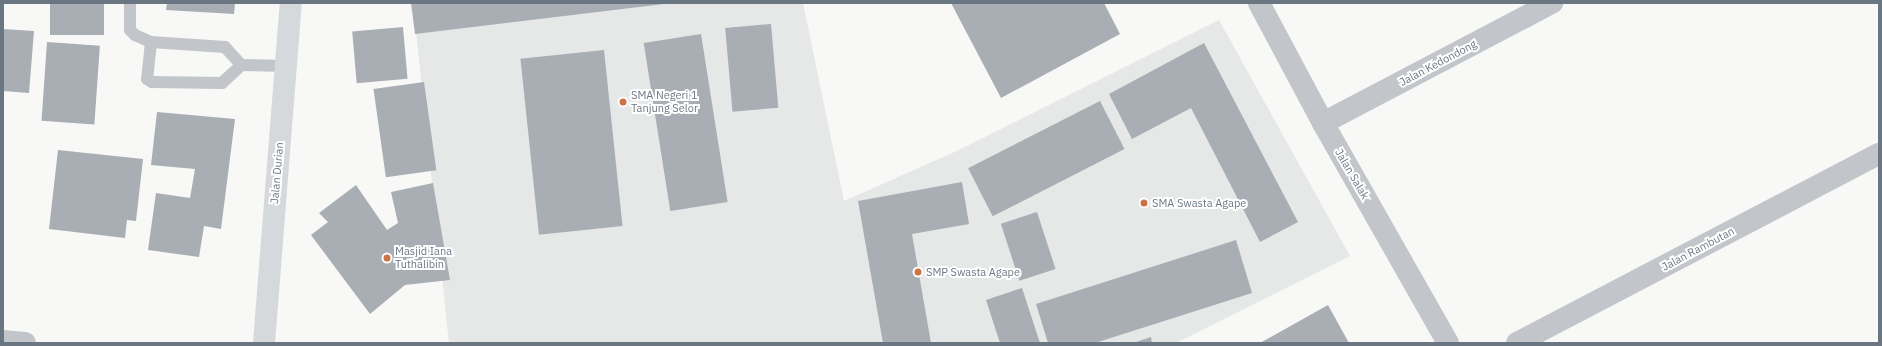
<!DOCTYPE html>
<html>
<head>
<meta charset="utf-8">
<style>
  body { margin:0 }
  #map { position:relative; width:1882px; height:346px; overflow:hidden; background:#f8f8f6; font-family:"IBM Plex Sans",sans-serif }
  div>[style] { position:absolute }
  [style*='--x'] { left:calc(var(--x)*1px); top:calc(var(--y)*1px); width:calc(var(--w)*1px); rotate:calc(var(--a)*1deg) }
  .built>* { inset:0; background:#e6e7e7 }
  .building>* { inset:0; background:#a8aeb4; transform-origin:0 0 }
  .service>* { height:12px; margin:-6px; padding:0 6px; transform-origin:6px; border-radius:6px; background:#c2c5c9 }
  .minor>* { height:22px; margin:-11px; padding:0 11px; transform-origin:11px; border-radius:11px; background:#c2c5c9 }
  .tertiary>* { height:22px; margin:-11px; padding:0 11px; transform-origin:11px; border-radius:11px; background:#c2c5c9 }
  .primary>* { height:22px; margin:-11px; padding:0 11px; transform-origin:11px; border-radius:11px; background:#d5d9dc }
  .dots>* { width:11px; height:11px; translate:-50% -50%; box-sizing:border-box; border:2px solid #fff; border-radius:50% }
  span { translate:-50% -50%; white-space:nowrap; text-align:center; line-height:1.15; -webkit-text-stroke:4px #fff; paint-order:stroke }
  .street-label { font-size:11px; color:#6b7683 }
  .poi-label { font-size:11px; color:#6b7683 }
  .left { translate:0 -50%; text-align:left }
  .frame { position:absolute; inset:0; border:4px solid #6b7683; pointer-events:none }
</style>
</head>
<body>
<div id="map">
  <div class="built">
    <i style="clip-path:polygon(413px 3px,803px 3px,844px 201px,959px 150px,1219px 20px,1350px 256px,1176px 343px,449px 343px)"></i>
  </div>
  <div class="building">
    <i style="left:50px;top:3px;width:54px;height:32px"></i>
    <i style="clip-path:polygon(167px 3px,235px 3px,234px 14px,166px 10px)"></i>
    <i style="clip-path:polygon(411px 3px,664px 3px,664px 4px,415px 34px)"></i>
    <i style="clip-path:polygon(951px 3px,1104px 3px,1120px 34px,1001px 98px)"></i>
    <i style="left:771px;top:24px;width:84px;height:46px;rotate:85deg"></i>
    <i style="left:403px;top:27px;width:52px;height:51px;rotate:85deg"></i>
    <i style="clip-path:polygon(3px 29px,34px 31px,29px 93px,3px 91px)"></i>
    <i style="left:701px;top:34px;width:170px;height:58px;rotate:81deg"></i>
    <i style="left:47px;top:42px;width:53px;height:79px;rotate:4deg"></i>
    <i style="clip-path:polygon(1204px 43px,1298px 222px,1260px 242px,1191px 108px,1132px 139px,1109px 94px)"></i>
    <i style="left:604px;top:50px;width:177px;height:84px;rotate:84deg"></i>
    <i style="left:424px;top:82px;width:89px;height:51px;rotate:82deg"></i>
    <i style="left:1100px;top:101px;width:54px;height:148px;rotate:63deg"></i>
    <i style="clip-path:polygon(157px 112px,235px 119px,221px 229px,204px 226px,199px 257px,148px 250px,156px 193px,190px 198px,195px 169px,151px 165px)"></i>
    <i style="clip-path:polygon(58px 150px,143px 159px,136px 221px,127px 220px,125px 238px,49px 229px)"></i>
    <i style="clip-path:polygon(962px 182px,969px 224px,912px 234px,931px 343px,883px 343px,858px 201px)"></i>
    <i style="clip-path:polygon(433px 183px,450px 280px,405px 285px,370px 314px,311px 235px,328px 222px,319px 213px,356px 185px,387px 230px,398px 223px,391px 192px)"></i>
    <i style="left:1037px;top:212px;width:60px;height:38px;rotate:72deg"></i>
    <i style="clip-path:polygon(1236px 240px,1252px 293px,1095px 343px,1048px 343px,1036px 304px)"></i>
    <i style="clip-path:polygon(1022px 288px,1040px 343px,1000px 343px,986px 300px)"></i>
    <i style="clip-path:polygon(1328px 305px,1349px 343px,1260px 343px)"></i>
    <i style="clip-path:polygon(1151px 337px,1152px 343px,1133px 343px)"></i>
  </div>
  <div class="service">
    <i style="--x:130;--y:3;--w:27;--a:90"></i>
    <i style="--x:130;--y:30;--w:7;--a:45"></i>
    <i style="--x:135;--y:35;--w:17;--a:24"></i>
    <i style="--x:151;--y:42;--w:74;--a:3.9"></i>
    <i style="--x:225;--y:47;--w:24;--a:48"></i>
    <i style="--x:151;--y:42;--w:37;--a:96"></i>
    <i style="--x:147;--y:79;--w:6;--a:31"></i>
    <i style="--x:152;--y:82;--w:70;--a:0.8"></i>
    <i style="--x:222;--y:83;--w:26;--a:-43"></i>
    <i style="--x:241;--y:65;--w:45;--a:1.3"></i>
  </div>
  <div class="minor">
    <i style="--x:1259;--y:3;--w:136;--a:61.9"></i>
    <i style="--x:1323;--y:123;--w:253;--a:60.4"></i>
    <i style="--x:1323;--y:123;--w:259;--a:-27.7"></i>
  </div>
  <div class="tertiary">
    <i style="--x:3;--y:341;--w:22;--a:5"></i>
    <i style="--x:1517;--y:343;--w:408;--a:-27.6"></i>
  </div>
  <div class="primary">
    <i style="--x:264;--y:343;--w:341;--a:-85.5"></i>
  </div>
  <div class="dots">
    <i style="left:623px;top:102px;background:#cd7242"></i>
    <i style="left:1144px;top:203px;background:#cd7242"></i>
    <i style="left:387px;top:258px;background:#cd7242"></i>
    <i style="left:918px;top:272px;background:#cd7242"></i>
  </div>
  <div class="street-label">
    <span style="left:1438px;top:63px;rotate:-28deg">Jalan Kedondong</span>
    <span style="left:277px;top:173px;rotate:-85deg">Jalan Durian</span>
    <span style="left:1352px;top:174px;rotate:60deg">Jalan Salak</span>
    <span style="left:1698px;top:249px;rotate:-28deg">Jalan Rambutan</span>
  </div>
  <div class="poi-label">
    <span class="left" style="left:631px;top:102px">SMA Negeri 1<br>Tanjung Selor</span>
    <span class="left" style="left:1152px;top:203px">SMA Swasta Agape</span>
    <span class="left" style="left:395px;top:258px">Masjid Iana<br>Tuthalibin</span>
    <span class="left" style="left:926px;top:272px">SMP Swasta Agape</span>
  </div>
  <div class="frame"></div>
</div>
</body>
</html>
